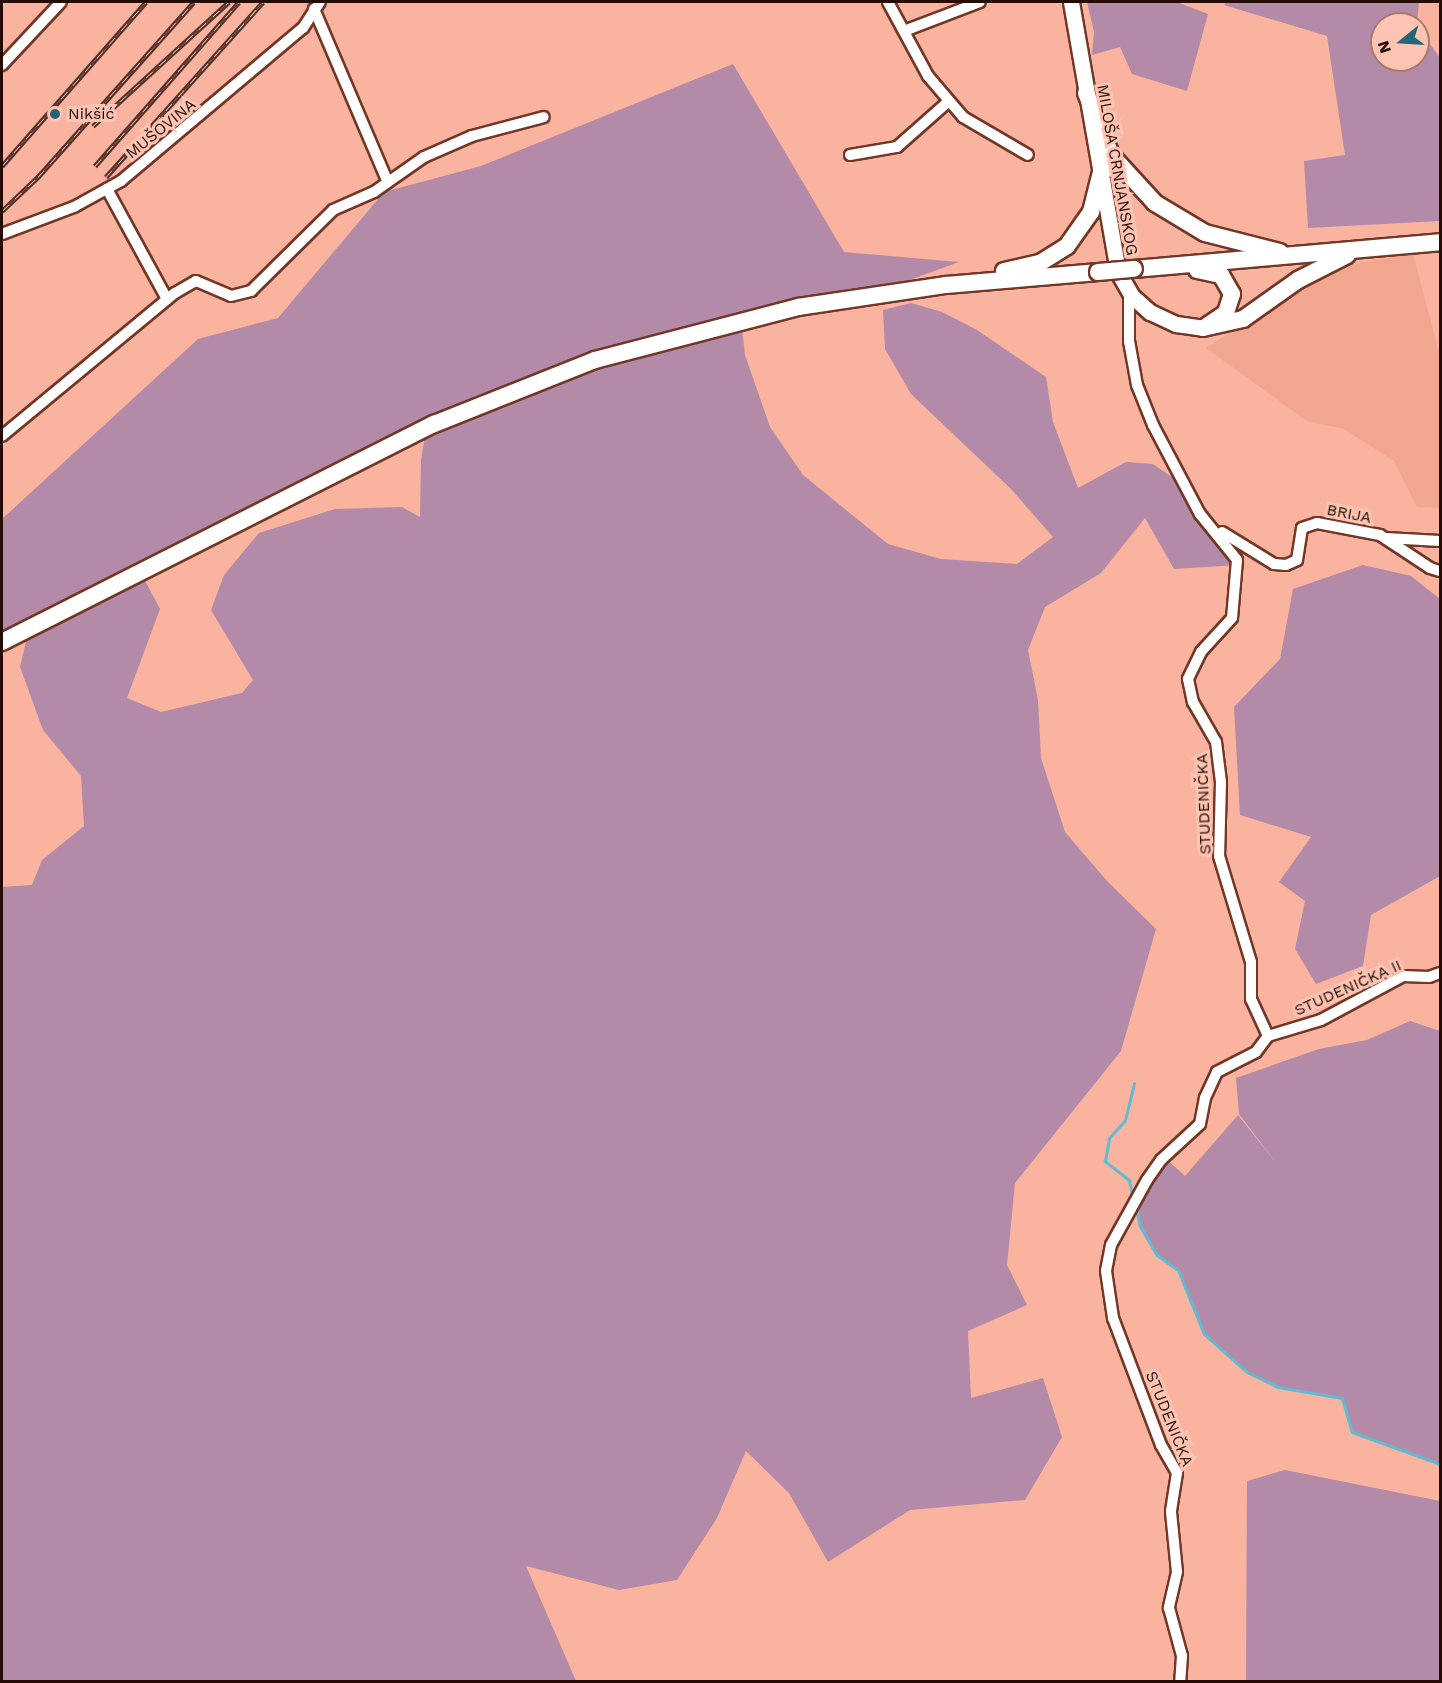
<!DOCTYPE html>
<html>
<head>
<meta charset="utf-8">
<style>
  body { margin:0 }
  #map { position:relative; width:1442px; height:1683px; overflow:hidden; background:#f9b39f; font-family:"Work Sans",sans-serif }
  div>[style] { position:absolute }
  [style*='--x'] { left:calc(var(--x)*1px); top:calc(var(--y)*1px); width:calc(var(--w)*1px); rotate:calc(var(--a)*1deg) }
  .built>* { inset:0; background:#f2a58f }
  .green>* { inset:0; background:#b48aa9 }
  .stream>* { height:3px; margin:-1.5px; padding:0 1.5px; transform-origin:1.5px; border-radius:1.5px; background:#61bbd2 }
  .roads { filter:drop-shadow(2px 0 #723727) drop-shadow(-2px 0 #723727) drop-shadow(0 2px #723727) drop-shadow(0 -2px #723727) }
  .minor>* { height:10px; margin:-5px; padding:0 5px; transform-origin:5px; border-radius:5px; background:#fff }
  .secondary>* { height:15px; margin:-7.5px; padding:0 7.5px; transform-origin:7.5px; border-radius:7.5px; background:#fff }
  .primary>* { height:16px; margin:-8px; padding:0 8px; transform-origin:8px; border-radius:8px; background:#fff }
  .rail>* { height:5px; margin-top:-2.5px; transform-origin:0; background:repeating-linear-gradient(90deg,#fdc4b3 0 9px,#512f26 0 18px); box-sizing:border-box; border-block:2px solid #512f26 }
  .bridges { filter:drop-shadow(2px 0 #723727) drop-shadow(-2px 0 #723727) drop-shadow(0 2px #723727) drop-shadow(0 -2px #723727) }
  .primary-bridge>* { height:16px; margin:-8px; padding:0 8px; transform-origin:8px; border-radius:8px; background:#fff }
  .dots>* { width:16px; height:16px; translate:-50% -50%; box-sizing:border-box; border:3px solid #fdc4b3; border-radius:50% }
  span { translate:-50% -50%; white-space:nowrap; text-align:center; line-height:1.15; -webkit-text-stroke:6px #fdc4b3; paint-order:stroke }
  .poi-label { font-size:16px; color:#240c05 }
  .left { translate:0 -50%; text-align:left }
  .street-label { font-size:16px; color:#240c05 }
  .frame { position:absolute; inset:0; border:3px solid #240c05; pointer-events:none }
  .north { position:absolute; left:1370px; top:12px; width:60px; height:60px; box-sizing:border-box; background:#fdc4b3; border:2px solid #a67a6d; border-radius:50%; rotate:252deg; font-size:16px; font-weight:700; line-height:24px; text-align:center; color:#240c05 }
  .north::after { content:''; display:block; margin:auto; width:21px; height:27px; background:#226777; clip-path:polygon(50% 0,100% 100%,50% 72%,0 100%) }
</style>
</head>
<body>
<div id="map">
  <div class="built">
    <i style="clip-path:polygon(1413px 254px,1440px 356px,1440px 508px,1417px 507px,1394px 461px,1344px 429px,1307px 421px,1206px 348px,1312px 279px,1352px 264px)"></i>
  </div>
  <div class="green">
    <i style="clip-path:polygon(1087px 2px,1177px 2px,1208px 14px,1187px 91px,1132px 74px,1120px 47px,1092px 55px,1094px 32px)"></i>
    <i style="clip-path:polygon(1226px 2px,1419px 2px,1417px 24px,1382px 24px,1382px 60px,1418px 60px,1418px 27px,1440px 58px,1440px 221px,1308px 228px,1304px 161px,1345px 155px,1327px 36px,1224px 5px)"></i>
    <i style="clip-path:polygon(evenodd,733px 64px,844px 252px,959px 262px,863px 297px,741px 320px,745px 355px,770px 427px,803px 475px,888px 544px,941px 559px,1017px 564px,1053px 537px,1011px 489px,911px 394px,885px 349px,883px 310px,911px 303px,942px 312px,977px 330px,1046px 377px,1053px 422px,1078px 488px,1126px 462px,1153px 464px,1182px 484px,1237px 565px,1174px 569px,1145px 518px,1101px 573px,1045px 607px,1028px 650px,1038px 700px,1041px 758px,1065px 832px,1107px 881px,1156px 929px,1121px 1051px,1015px 1183px,1007px 1265px,1027px 1305px,968px 1331px,971px 1398px,1043px 1378px,1062px 1437px,1025px 1500px,910px 1510px,828px 1562px,789px 1493px,746px 1451px,717px 1518px,677px 1580px,619px 1590px,526px 1566px,576px 1681px,2px 1681px,2px 887px,32px 885px,42px 860px,84px 826px,81px 776px,43px 730px,20px 667px,29px 629px,2px 642px,2px 519px,198px 339px,278px 318px,384px 192px,481px 166px,733px 64px,426px 430px,421px 460px,420px 517px,402px 507px,335px 509px,259px 533px,224px 575px,211px 610px,253px 680px,242px 693px,161px 712px,127px 698px,160px 609px,140px 571px,426px 430px)"></i>
    <i style="clip-path:polygon(1363px 565px,1411px 576px,1440px 599px,1440px 876px,1371px 915px,1363px 966px,1316px 984px,1295px 949px,1305px 901px,1279px 882px,1311px 837px,1240px 815px,1234px 707px,1280px 659px,1293px 589px)"></i>
    <i style="clip-path:polygon(1410px 1021px,1440px 1031px,1440px 1464px,1353px 1433px,1342px 1398px,1278px 1387px,1247px 1372px,1204px 1334px,1178px 1270px,1157px 1255px,1140px 1225px,1138px 1195px,1164px 1157px,1185px 1176px,1238px 1115px,1277px 1164px,1239px 1114px,1236px 1078px,1319px 1049px,1367px 1040px)"></i>
    <i style="clip-path:polygon(1285px 1470px,1440px 1501px,1440px 1681px,1246px 1681px,1247px 1481px)"></i>
  </div>
  <div class="stream">
    <i style="--x:1133;--y:1199;--w:19;--a:-102"></i>
    <i style="--x:1129;--y:1180;--w:31;--a:-142"></i>
    <i style="--x:1105;--y:1161;--w:23;--a:-80"></i>
    <i style="--x:1109;--y:1138;--w:24;--a:-48"></i>
    <i style="--x:1125;--y:1120;--w:38;--a:-76"></i>
    <i style="--x:1136;--y:1209;--w:17;--a:77"></i>
    <i style="--x:1140;--y:1226;--w:34;--a:60"></i>
    <i style="--x:1157;--y:1255;--w:26;--a:36"></i>
    <i style="--x:1178;--y:1270;--w:69;--a:67.9"></i>
    <i style="--x:1204;--y:1334;--w:57;--a:41.5"></i>
    <i style="--x:1247;--y:1372;--w:34;--a:26"></i>
    <i style="--x:1278;--y:1387;--w:65;--a:9.8"></i>
    <i style="--x:1342;--y:1398;--w:35;--a:74"></i>
    <i style="--x:1352;--y:1432;--w:94;--a:20"></i>
  </div>
  <div class="roads">
    <div class="minor">
      <i style="--x:888;--y:2;--w:84;--a:61.6"></i>
      <i style="--x:928;--y:76;--w:54;--a:49.5"></i>
      <i style="--x:963;--y:117;--w:75;--a:30.3"></i>
      <i style="--x:314;--y:9;--w:186;--a:66.9"></i>
      <i style="--x:904;--y:31;--w:81;--a:-20.9"></i>
      <i style="--x:2;--y:65;--w:86;--a:-46.9"></i>
      <i style="--x:850;--y:155;--w:48;--a:-9.7"></i>
      <i style="--x:897;--y:147;--w:69;--a:-41.5"></i>
      <i style="--x:107;--y:189;--w:125;--a:61.4"></i>
      <i style="--x:2;--y:234;--w:77;--a:-20.6"></i>
      <i style="--x:74;--y:207;--w:54;--a:-29"></i>
      <i style="--x:121;--y:181;--w:238;--a:-40.1"></i>
      <i style="--x:303;--y:28;--w:31;--a:-57"></i>
      <i style="--x:1129;--y:292;--w:49;--a:90"></i>
      <i style="--x:1129;--y:341;--w:45;--a:79.7"></i>
      <i style="--x:1137;--y:385;--w:43;--a:68.2"></i>
      <i style="--x:1153;--y:425;--w:101;--a:62.2"></i>
      <i style="--x:1200;--y:514;--w:59;--a:51.2"></i>
      <i style="--x:1237;--y:560;--w:58;--a:94.9"></i>
      <i style="--x:1232;--y:618;--w:46;--a:132.4"></i>
      <i style="--x:1201;--y:652;--w:30;--a:116"></i>
      <i style="--x:1188;--y:679;--w:24;--a:78"></i>
      <i style="--x:1193;--y:702;--w:46;--a:60.1"></i>
      <i style="--x:1216;--y:742;--w:40;--a:82.9"></i>
      <i style="--x:1221;--y:782;--w:74;--a:91.5"></i>
      <i style="--x:1219;--y:856;--w:111;--a:73.2"></i>
      <i style="--x:1251;--y:962;--w:37;--a:90"></i>
      <i style="--x:1251;--y:999;--w:41;--a:65.3"></i>
      <i style="--x:1268;--y:1036;--w:20;--a:127"></i>
      <i style="--x:1256;--y:1052;--w:44;--a:152.9"></i>
      <i style="--x:1217;--y:1072;--w:29;--a:115"></i>
      <i style="--x:1205;--y:1098;--w:26;--a:101"></i>
      <i style="--x:1200;--y:1124;--w:53;--a:137.3"></i>
      <i style="--x:1161;--y:1160;--w:24;--a:125"></i>
      <i style="--x:1147;--y:1180;--w:74;--a:119"></i>
      <i style="--x:1111;--y:1245;--w:26;--a:101"></i>
      <i style="--x:1106;--y:1271;--w:48;--a:81.5"></i>
      <i style="--x:1113;--y:1318;--w:136;--a:69.3"></i>
      <i style="--x:1161;--y:1445;--w:32;--a:60"></i>
      <i style="--x:1177;--y:1473;--w:39;--a:99"></i>
      <i style="--x:1171;--y:1512;--w:60;--a:84.3"></i>
      <i style="--x:1177;--y:1572;--w:37;--a:103"></i>
      <i style="--x:1169;--y:1608;--w:50;--a:74.8"></i>
      <i style="--x:1182;--y:1656;--w:26;--a:94"></i>
      <i style="--x:2;--y:436;--w:224;--a:-39.6"></i>
      <i style="--x:175;--y:293;--w:24;--a:-30"></i>
      <i style="--x:196;--y:281;--w:38;--a:23"></i>
      <i style="--x:231;--y:296;--w:21;--a:-14"></i>
      <i style="--x:251;--y:291;--w:115;--a:-44.6"></i>
      <i style="--x:333;--y:210;--w:45;--a:-23.7"></i>
      <i style="--x:374;--y:192;--w:61;--a:-35"></i>
      <i style="--x:424;--y:157;--w:52;--a:-23.6"></i>
      <i style="--x:472;--y:136;--w:74;--a:-14.8"></i>
      <i style="--x:1222;--y:532;--w:61;--a:31.6"></i>
      <i style="--x:1274;--y:564;--w:12;--a:5"></i>
      <i style="--x:1286;--y:565;--w:12;--a:-24"></i>
      <i style="--x:1297;--y:560;--w:32;--a:-81"></i>
      <i style="--x:1302;--y:528;--w:16;--a:-18"></i>
      <i style="--x:1317;--y:523;--w:64;--a:10.8"></i>
      <i style="--x:1380;--y:535;--w:60;--a:33.4"></i>
      <i style="--x:1430;--y:568;--w:10;--a:17"></i>
      <i style="--x:1386;--y:538;--w:54;--a:3.2"></i>
      <i style="--x:1268;--y:1036;--w:55;--a:-16.8"></i>
      <i style="--x:1321;--y:1020;--w:93;--a:-28.2"></i>
      <i style="--x:1403;--y:976;--w:26;--a:2"></i>
      <i style="--x:1429;--y:977;--w:12;--a:-20"></i>
    </div>
    <div class="secondary">
      <i style="--x:1071;--y:2;--w:274;--a:80.1"></i>
      <i style="--x:1118;--y:272;--w:28;--a:60"></i>
      <i style="--x:1132;--y:296;--w:24;--a:42"></i>
      <i style="--x:1150;--y:312;--w:29;--a:25"></i>
      <i style="--x:1176;--y:324;--w:27;--a:8"></i>
    </div>
    <div class="primary">
      <i style="--x:1086;--y:93;--w:67;--a:68"></i>
      <i style="--x:1111;--y:155;--w:65;--a:47.5"></i>
      <i style="--x:1155;--y:203;--w:58;--a:31"></i>
      <i style="--x:1205;--y:233;--w:77;--a:14.2"></i>
      <i style="--x:1134;--y:269;--w:307;--a:-5"></i>
      <i style="--x:1197;--y:270;--w:25;--a:12"></i>
      <i style="--x:1221;--y:275;--w:22;--a:60"></i>
      <i style="--x:1232;--y:294;--w:20;--a:108"></i>
      <i style="--x:1226;--y:313;--w:23;--a:146"></i>
      <i style="--x:1004;--y:271;--w:37;--a:-13"></i>
      <i style="--x:1040;--y:263;--w:32;--a:-32"></i>
      <i style="--x:1067;--y:246;--w:42;--a:-54.8"></i>
      <i style="--x:1091;--y:212;--w:41;--a:-76"></i>
      <i style="--x:1101;--y:172;--w:10;--a:-37"></i>
      <i style="--x:1109;--y:166;--w:14;--a:17"></i>
      <i style="--x:1203;--y:328;--w:41;--a:-12.7"></i>
      <i style="--x:1243;--y:319;--w:67;--a:-35.3"></i>
      <i style="--x:1298;--y:280;--w:55;--a:-27"></i>
      <i style="--x:2;--y:642;--w:484;--a:-26.8"></i>
      <i style="--x:434;--y:424;--w:173;--a:-21.7"></i>
      <i style="--x:595;--y:360;--w:210;--a:-14.6"></i>
      <i style="--x:798;--y:307;--w:150;--a:-8.5"></i>
      <i style="--x:946;--y:285;--w:153;--a:-4.9"></i>
    </div>
  </div>
  <div class="rail">
    <i style="--x:93;--y:126;--w:184;--a:-42.4"></i>
    <i style="--x:2;--y:166;--w:218;--a:-48.7"></i>
    <i style="--x:95;--y:166;--w:218;--a:-48.7"></i>
    <i style="--x:106;--y:177;--w:235;--a:-48.1"></i>
    <i style="--x:2;--y:211;--w:50;--a:-43.4"></i>
    <i style="--x:38;--y:177;--w:234;--a:-48.3"></i>
  </div>
  <div class="bridges">
    <div class="primary-bridge">
      <i style="--x:1098;--y:272;--w:36;--a:-5"></i>
    </div>
  </div>
  <div class="dots">
    <i style="left:55px;top:114px;background:#226777"></i>
  </div>
  <div class="poi-label">
    <span class="left" style="left:68px;top:114px">Nikšić</span>
  </div>
  <div class="street-label">
    <span style="left:161px;top:129px;rotate:-39deg">MUŠOVINA</span>
    <span style="left:1117px;top:170px;rotate:80deg">MILOŠA CRNJANSKOG</span>
    <span style="left:1349px;top:514px;rotate:11deg">BRIJA</span>
    <span style="left:1204px;top:804px;rotate:-92deg">STUDENIČKA</span>
    <span style="left:1348px;top:988px;rotate:-24deg">STUDENIČKA II</span>
    <span style="left:1169px;top:1419px;rotate:68deg">STUDENIČKA</span>
  </div>
  <div class="frame"></div>
  <div class="north">N</div>
</div>
</body>
</html>
